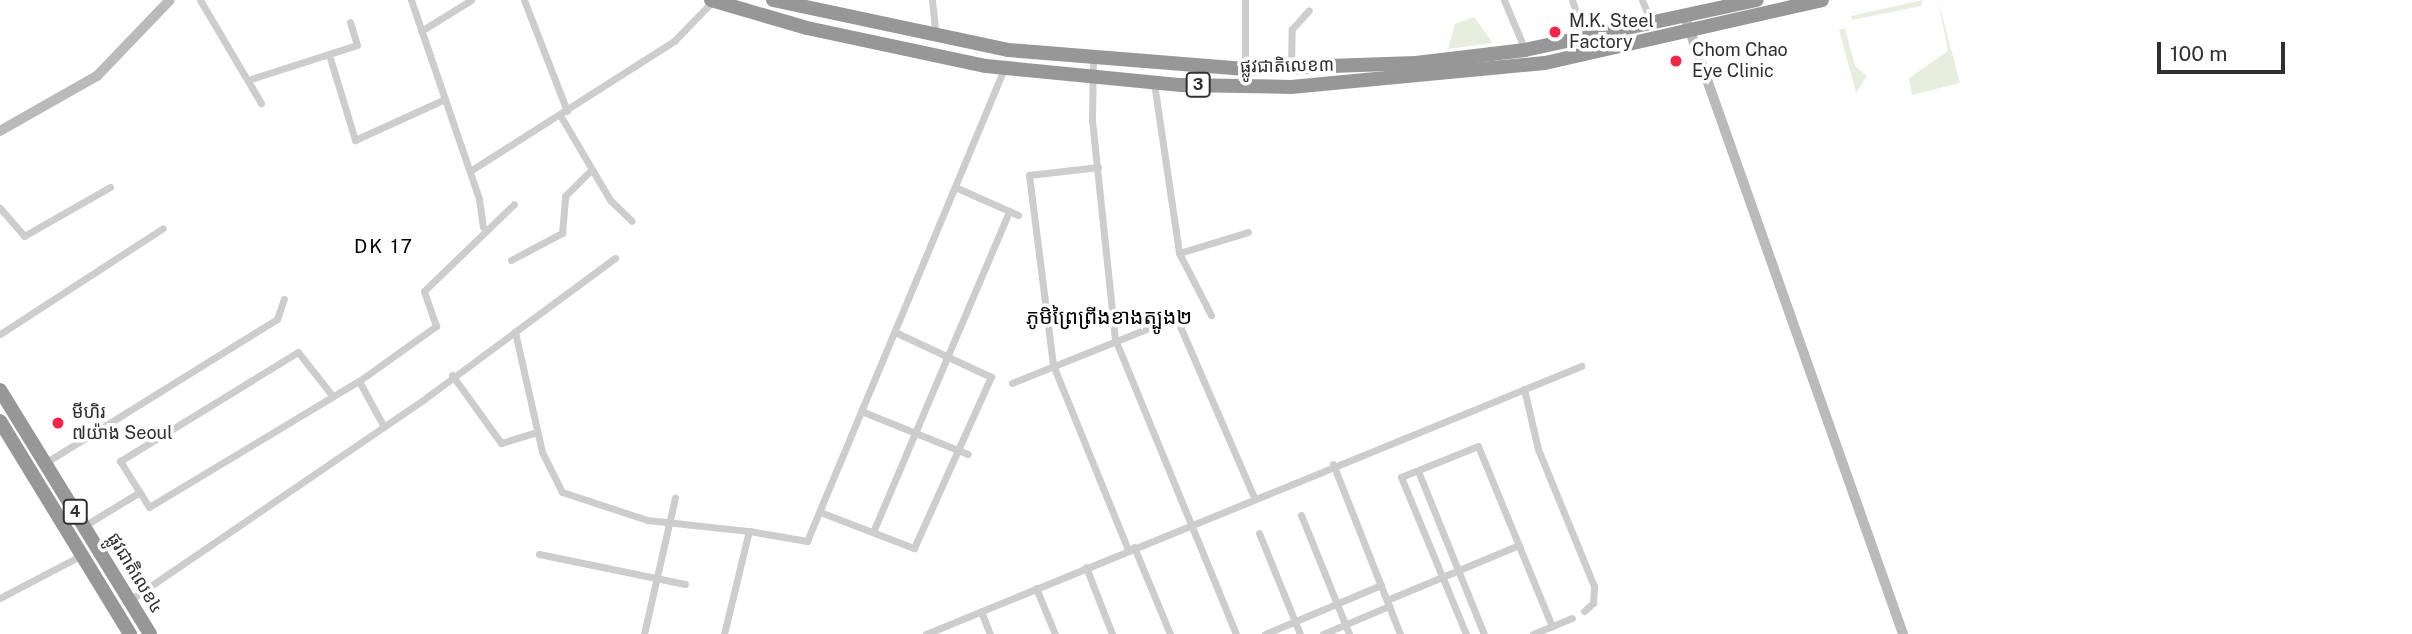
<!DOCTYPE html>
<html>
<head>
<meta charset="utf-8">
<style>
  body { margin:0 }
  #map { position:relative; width:2412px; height:634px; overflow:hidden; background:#fff; font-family:"Public Sans","Noto Sans Khmer",sans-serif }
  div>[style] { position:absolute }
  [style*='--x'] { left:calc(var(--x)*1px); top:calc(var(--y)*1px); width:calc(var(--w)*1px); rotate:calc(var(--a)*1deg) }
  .green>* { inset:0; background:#e8eedd }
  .street>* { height:7px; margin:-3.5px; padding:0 3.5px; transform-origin:3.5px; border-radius:3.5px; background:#cdcdcd }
  .secondary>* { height:10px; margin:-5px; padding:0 5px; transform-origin:5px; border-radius:5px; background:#bababa }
  .highway>* { height:14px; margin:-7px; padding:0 7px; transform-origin:7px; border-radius:7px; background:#979797 }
  .dots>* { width:19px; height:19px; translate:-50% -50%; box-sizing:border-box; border:4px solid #fff; border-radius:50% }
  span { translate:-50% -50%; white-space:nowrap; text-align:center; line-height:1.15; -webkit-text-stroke:7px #fff; paint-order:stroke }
  .shield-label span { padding:2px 5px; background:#fff; border:2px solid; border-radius:5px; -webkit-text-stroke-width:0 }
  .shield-label { font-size:16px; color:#303030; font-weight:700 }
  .poi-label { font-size:18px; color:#303030 }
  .left { translate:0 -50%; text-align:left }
  .street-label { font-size:18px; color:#303030 }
  .neighbourhood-label { font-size:19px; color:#000; letter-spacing:2px }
  .quarter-label { font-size:21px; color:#000 }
  .scale { position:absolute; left:2157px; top:42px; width:128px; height:32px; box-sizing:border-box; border:4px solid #303030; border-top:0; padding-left:9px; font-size:21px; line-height:24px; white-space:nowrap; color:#303030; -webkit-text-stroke:5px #fff; paint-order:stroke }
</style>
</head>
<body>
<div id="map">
  <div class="green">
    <i style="clip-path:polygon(1923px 0,1921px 6px,1852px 20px,1851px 16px)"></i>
    <i style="clip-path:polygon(1938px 0,1960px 83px,1912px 95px,1909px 78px,1948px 51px)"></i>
    <i style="clip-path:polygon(1474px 17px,1493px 43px,1448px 49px,1455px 24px)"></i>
    <i style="clip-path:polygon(1845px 28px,1855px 66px,1867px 76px,1856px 93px,1839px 30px)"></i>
  </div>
  <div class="street">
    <i style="--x:200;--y:0;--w:120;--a:59.4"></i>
    <i style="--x:411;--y:0;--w:210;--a:71.1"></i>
    <i style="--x:479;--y:199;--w:28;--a:82"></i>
    <i style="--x:524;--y:0;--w:119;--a:68.8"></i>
    <i style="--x:932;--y:0;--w:37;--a:84"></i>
    <i style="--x:1504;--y:0;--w:54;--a:67.2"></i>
    <i style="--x:1572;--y:0;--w:41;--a:70.3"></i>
    <i style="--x:1642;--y:0;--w:27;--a:68"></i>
    <i style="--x:421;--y:31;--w:59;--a:-31.8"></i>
    <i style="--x:330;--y:58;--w:86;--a:73"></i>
    <i style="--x:355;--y:140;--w:99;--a:-24.5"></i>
    <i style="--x:1093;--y:60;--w:60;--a:91"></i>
    <i style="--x:1092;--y:120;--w:220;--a:84"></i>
    <i style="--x:1115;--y:339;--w:319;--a:67.7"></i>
    <i style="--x:1291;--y:68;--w:39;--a:-89"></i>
    <i style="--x:1292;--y:29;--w:25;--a:-48"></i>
    <i style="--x:1245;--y:69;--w:69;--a:-90"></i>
    <i style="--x:251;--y:79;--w:111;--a:-17.8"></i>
    <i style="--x:357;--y:45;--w:24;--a:-107"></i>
    <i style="--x:1154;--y:83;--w:172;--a:81.6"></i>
    <i style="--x:1179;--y:253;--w:70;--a:62.7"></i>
    <i style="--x:560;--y:115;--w:99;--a:59.5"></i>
    <i style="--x:610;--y:200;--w:30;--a:44"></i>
    <i style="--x:1098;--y:167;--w:69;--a:173.4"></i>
    <i style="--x:1029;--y:175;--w:192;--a:82.8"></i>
    <i style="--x:1053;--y:365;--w:200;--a:67.9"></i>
    <i style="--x:470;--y:171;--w:242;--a:-32.5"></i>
    <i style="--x:674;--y:41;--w:56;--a:-45.7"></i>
    <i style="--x:955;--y:187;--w:69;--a:24"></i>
    <i style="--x:0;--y:208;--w:37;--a:49"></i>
    <i style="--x:24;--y:236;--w:99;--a:-29.7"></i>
    <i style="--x:1179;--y:253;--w:72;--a:-16.9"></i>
    <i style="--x:511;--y:260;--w:58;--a:-27.9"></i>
    <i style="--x:562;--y:233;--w:37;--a:-85"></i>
    <i style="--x:565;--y:196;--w:38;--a:-45"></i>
    <i style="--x:515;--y:332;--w:123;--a:77.3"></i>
    <i style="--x:542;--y:452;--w:45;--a:63.4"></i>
    <i style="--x:562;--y:492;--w:89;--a:18.2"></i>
    <i style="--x:647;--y:520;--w:103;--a:6.2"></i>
    <i style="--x:0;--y:334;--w:194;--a:-33"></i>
    <i style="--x:452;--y:375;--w:84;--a:54.2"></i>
    <i style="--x:501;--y:443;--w:38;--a:-17"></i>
    <i style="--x:1012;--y:383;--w:177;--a:-21.9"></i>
    <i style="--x:1176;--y:317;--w:196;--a:66.6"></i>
    <i style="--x:1524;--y:389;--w:62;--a:76.9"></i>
    <i style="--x:1538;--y:449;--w:148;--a:67.8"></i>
    <i style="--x:1594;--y:586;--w:17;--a:93"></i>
    <i style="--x:1593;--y:603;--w:12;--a:138"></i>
    <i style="--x:331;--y:394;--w:53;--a:-128.2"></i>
    <i style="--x:298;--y:352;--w:209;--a:148.5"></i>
    <i style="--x:120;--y:461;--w:54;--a:57.8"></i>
    <i style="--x:149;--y:507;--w:245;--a:-31"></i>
    <i style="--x:861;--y:411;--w:115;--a:21.9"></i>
    <i style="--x:384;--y:427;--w:52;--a:-118.5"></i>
    <i style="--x:359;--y:381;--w:95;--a:-35.5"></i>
    <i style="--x:436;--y:326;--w:37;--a:-109"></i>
    <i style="--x:424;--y:291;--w:125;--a:-44"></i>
    <i style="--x:45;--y:463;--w:273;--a:-31.8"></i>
    <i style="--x:277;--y:319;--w:21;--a:-71"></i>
    <i style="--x:1333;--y:464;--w:183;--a:68.5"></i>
    <i style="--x:1418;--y:471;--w:176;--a:68"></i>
    <i style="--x:820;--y:512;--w:101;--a:21"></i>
    <i style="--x:914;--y:548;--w:188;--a:-65.8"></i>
    <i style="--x:991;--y:377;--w:106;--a:-154.9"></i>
    <i style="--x:1301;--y:515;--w:128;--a:68"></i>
    <i style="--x:84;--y:526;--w:63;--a:-31.4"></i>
    <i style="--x:873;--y:532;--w:349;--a:-67"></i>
    <i style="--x:1259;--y:533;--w:109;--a:67.9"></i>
    <i style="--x:1134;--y:547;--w:94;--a:67.5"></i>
    <i style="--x:539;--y:554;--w:149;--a:11.6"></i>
    <i style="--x:1086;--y:567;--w:72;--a:68.8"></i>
    <i style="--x:1036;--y:588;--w:50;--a:67.6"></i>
    <i style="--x:0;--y:598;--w:93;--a:-27.7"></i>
    <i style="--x:130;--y:600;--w:355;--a:-34.3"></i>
    <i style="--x:423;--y:400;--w:239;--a:-36.5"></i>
    <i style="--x:1387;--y:600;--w:143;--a:-22.6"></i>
    <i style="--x:981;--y:611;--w:25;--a:69"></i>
    <i style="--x:644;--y:634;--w:140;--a:-77.2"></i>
    <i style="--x:724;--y:634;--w:106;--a:-76.4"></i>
    <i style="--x:749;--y:531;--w:59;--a:9.8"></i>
    <i style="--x:807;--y:541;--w:511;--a:-67.35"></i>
    <i style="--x:926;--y:634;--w:708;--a:-22.25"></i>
    <i style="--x:1265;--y:634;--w:126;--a:-22.9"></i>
    <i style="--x:1323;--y:634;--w:72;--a:-23"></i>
    <i style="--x:1466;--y:634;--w:170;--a:-112.5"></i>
    <i style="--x:1401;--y:477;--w:83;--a:-21.9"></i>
    <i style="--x:1478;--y:446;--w:195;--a:67.7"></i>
    <i style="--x:1533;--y:634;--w:42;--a:-22.3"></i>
  </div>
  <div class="secondary">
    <i style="--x:1687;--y:23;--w:648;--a:70.53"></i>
    <i style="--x:0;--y:131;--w:112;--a:-29.6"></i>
    <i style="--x:97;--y:76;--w:105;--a:-46.2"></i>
  </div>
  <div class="highway">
    <i style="--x:711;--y:0;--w:100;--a:16.3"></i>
    <i style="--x:807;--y:28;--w:183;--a:12"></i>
    <i style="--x:986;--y:66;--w:196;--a:5.6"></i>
    <i style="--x:1181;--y:85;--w:110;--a:1"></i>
    <i style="--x:1291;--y:87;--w:255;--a:-5.4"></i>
    <i style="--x:1545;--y:63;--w:284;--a:-12.8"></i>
    <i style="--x:773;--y:0;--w:240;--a:12"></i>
    <i style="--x:1008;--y:50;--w:238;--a:4.6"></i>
    <i style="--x:1245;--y:69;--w:171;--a:-2"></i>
    <i style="--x:1416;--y:63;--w:110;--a:-6.8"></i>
    <i style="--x:1525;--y:50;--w:237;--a:-12.2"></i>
    <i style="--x:0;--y:390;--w:286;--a:58.4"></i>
    <i style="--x:0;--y:421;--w:250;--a:58.6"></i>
  </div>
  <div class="dots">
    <i style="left:1555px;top:32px;background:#f42547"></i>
    <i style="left:1676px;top:61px;background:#f42547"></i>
    <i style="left:58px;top:423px;background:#f42547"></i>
  </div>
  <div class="shield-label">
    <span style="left:1198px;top:85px">3</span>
    <span style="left:75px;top:512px">4</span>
  </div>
  <div class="poi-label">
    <span class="left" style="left:1569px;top:32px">M.K. Steel<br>Factory</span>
    <span class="left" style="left:1692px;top:61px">Chom Chao<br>Eye Clinic</span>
    <span class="left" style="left:72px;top:423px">មីហិរ<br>៧យ៉ាង Seoul</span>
  </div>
  <div class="street-label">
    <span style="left:1287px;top:66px;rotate:-1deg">ផ្លូវជាតិលេខ៣</span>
    <span style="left:135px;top:573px;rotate:59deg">ផ្លូវជាតិលេខ៤</span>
  </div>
  <div class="neighbourhood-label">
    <span style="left:384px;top:247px">DK 17</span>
  </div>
  <div class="quarter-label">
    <span style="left:1109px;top:317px">ភូមិព្រៃព្រីងខាងត្បូង២</span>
  </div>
  <div class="scale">100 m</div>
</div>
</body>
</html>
